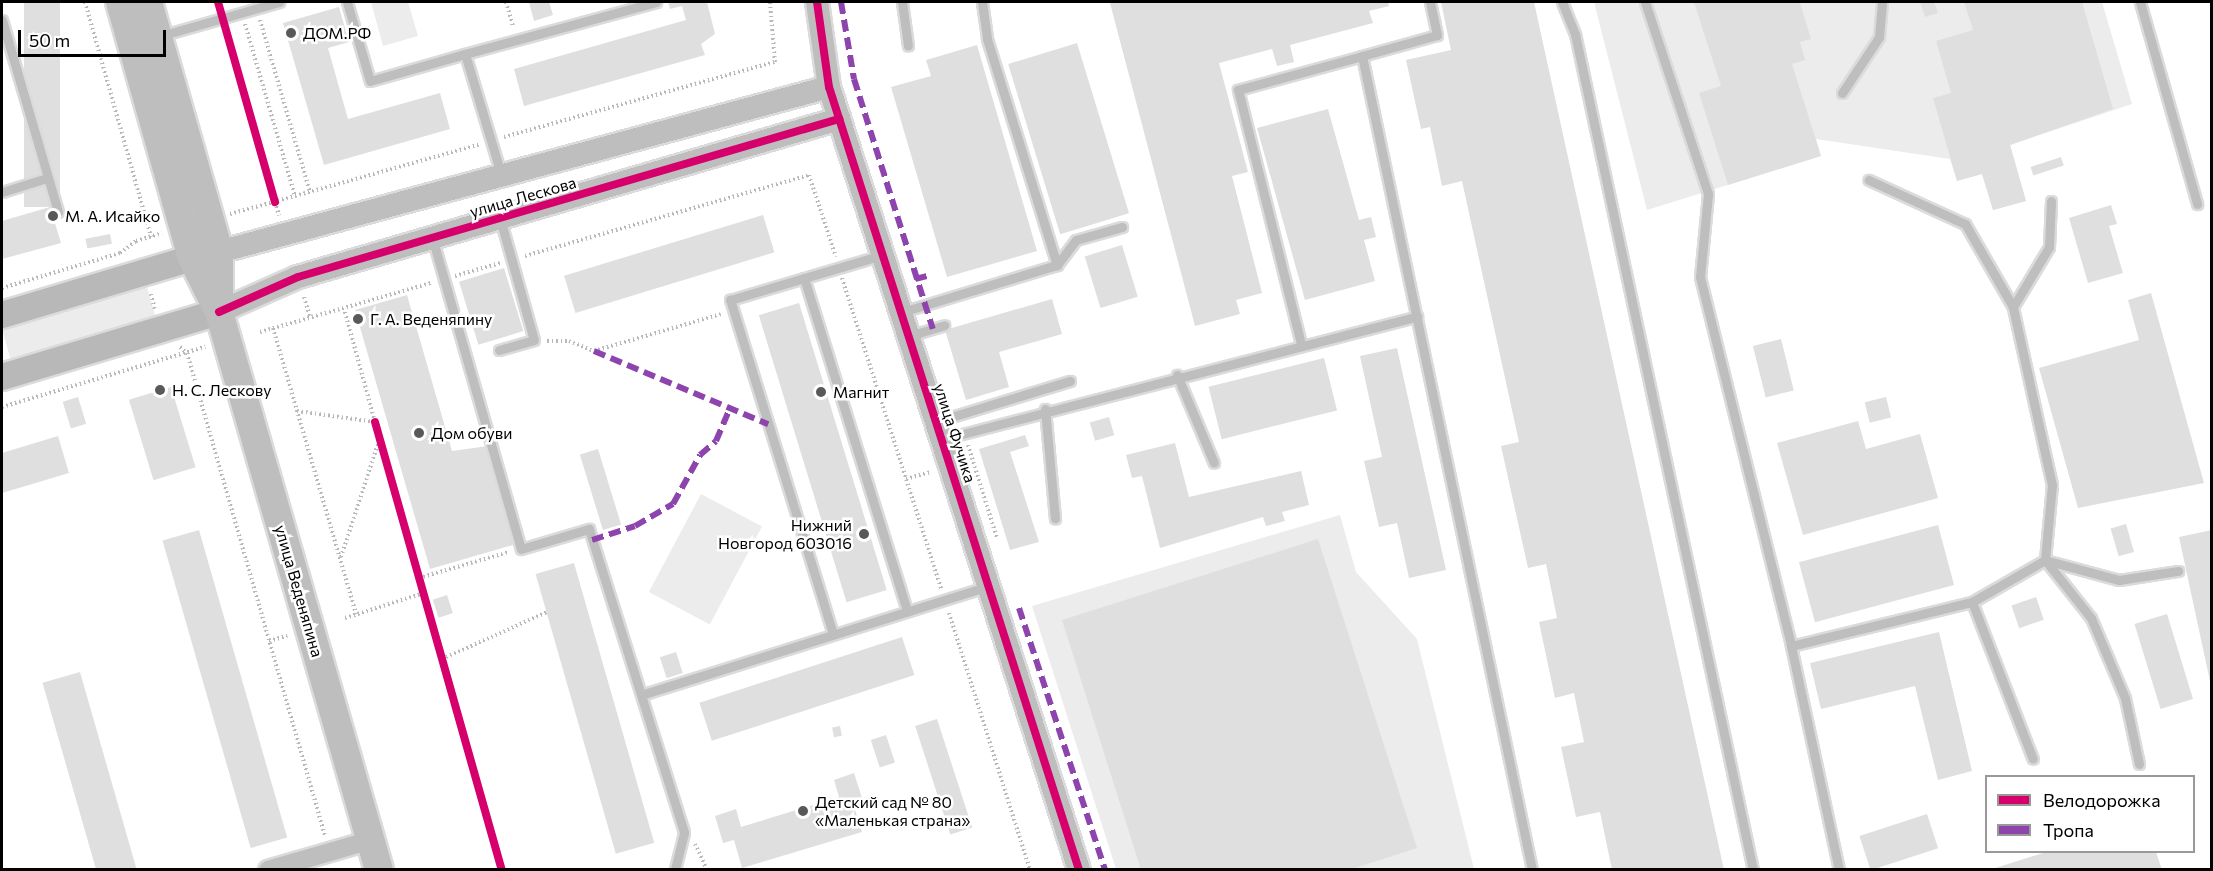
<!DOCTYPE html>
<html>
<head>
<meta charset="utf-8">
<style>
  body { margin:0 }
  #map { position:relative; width:2213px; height:871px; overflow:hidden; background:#fff; font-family:Commissioner,sans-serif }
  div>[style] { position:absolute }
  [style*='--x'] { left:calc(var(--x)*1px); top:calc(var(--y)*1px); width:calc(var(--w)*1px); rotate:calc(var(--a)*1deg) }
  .green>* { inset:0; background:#ececec; transform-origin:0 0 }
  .building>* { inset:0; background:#dfdfdf; transform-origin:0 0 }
  .path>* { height:4px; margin-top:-2px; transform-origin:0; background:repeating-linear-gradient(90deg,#b9b9b9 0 1.5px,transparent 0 4.5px) }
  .roads { filter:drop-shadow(2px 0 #dbdbdb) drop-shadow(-2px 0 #dbdbdb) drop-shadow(0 2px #dbdbdb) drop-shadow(0 -2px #dbdbdb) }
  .service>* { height:9px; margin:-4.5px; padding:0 4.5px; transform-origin:4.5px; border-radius:4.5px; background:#bebebe }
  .minor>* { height:18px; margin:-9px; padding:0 9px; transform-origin:9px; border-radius:9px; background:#bebebe }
  .tertiary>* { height:22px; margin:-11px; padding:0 11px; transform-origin:11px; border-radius:11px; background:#bebebe }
  .secondary>* { height:26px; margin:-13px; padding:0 13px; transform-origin:13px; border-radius:13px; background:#b8b8b8 }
  .primary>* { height:28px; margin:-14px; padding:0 14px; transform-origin:14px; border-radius:14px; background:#bebebe }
  .quiet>* { height:6px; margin-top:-3px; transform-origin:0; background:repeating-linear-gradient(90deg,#8e44ad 0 12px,transparent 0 18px) }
  .cycleway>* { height:8px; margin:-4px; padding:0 4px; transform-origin:4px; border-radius:4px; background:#d6006c }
  .dots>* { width:16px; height:16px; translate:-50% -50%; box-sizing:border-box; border:3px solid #fff; border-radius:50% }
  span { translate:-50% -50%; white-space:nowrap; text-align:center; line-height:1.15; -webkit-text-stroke:5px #fff; paint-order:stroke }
  .poi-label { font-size:16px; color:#000 }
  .left { translate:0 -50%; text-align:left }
  .right { translate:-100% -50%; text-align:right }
  .street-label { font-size:16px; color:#000 }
  .frame { position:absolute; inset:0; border:3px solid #000; pointer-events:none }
  .legend { position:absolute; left:1985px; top:775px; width:210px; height:78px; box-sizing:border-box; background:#fff; border:2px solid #999; margin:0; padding:8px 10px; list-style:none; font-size:18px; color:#000 }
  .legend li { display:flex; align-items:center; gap:12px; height:30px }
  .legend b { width:30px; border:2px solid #999 }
  .scale { position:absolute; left:18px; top:30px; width:148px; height:27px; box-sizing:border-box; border:3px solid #000; border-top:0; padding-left:8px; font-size:18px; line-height:21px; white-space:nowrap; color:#000; -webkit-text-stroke:4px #fff; paint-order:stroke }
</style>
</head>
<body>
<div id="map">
  <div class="green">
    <i style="clip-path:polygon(371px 2px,408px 2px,418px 36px,383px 46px)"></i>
    <i style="clip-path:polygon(1594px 2px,2102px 2px,2132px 104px,2010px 145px,2026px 201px,1993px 210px,1982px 174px,1957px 181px,1950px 159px,1816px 139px,1821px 156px,1647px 210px)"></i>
    <i style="left:147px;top:287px;width:35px;height:151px;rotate:74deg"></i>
    <i style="left:701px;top:494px;width:69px;height:111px;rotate:28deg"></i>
    <i style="clip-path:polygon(1340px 515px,1356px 572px,1417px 639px,1474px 869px,1116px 869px,1032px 606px)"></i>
  </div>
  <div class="building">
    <i style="left:24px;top:2px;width:36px;height:205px"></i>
    <i style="clip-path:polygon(529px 2px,549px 2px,553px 15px,534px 21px)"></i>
    <i style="clip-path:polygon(668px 2px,707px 2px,715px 34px,701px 44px,705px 55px,524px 106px,514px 69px,686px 20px,682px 6px,670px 9px)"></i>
    <i style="clip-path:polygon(1388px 2px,1389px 6px,1369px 11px,1373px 23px,1290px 45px,1294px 62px,1277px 66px,1272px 49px,1219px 63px,1248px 172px,1232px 176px,1262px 293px,1236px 300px,1240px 314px,1195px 326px,1110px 3px)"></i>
    <i style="clip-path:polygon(1441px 2px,1534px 2px,1724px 870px,1612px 870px,1600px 812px,1576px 817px,1561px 747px,1584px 742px,1574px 693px,1555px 698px,1539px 622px,1557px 618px,1546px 564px,1528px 568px,1501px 446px,1519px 442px,1462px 181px,1442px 186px,1430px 127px,1421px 129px,1406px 60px,1451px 50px)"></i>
    <i style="clip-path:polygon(1694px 2px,1800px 3px,1811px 39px,1800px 42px,1805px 60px,1792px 64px,1821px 156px,1728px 185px,1699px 93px,1721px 86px)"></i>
    <i style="clip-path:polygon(1920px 2px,1934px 2px,1938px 13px,1925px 17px)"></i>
    <i style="clip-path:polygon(1964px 2px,2082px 2px,2113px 109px,2010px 145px,2026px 201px,1993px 210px,1982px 174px,1957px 181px,1933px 98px,1951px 93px,1936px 41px,1973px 30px)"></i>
    <i style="clip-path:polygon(339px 7px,349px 42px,328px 48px,348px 119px,440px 93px,450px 129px,324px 165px,283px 23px)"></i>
    <i style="left:1077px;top:43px;width:178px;height:72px;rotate:73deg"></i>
    <i style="clip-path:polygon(977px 45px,1037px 251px,947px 277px,891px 87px,931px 76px,926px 60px)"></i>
    <i style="clip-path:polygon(1328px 109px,1359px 220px,1371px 217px,1376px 237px,1364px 240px,1375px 281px,1305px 300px,1257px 128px)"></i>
    <i style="left:2061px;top:157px;width:9px;height:32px;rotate:72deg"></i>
    <i style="clip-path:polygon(2111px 205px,2117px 224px,2109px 226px,2123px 273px,2088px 283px,2069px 218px)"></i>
    <i style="clip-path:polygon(50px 207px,61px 243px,2px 259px,2px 221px)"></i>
    <i style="left:763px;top:215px;width:39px;height:208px;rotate:73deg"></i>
    <i style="left:110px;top:234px;width:10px;height:25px;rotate:79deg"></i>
    <i style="left:1122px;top:245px;width:54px;height:39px;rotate:73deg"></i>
    <i style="left:504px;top:268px;width:66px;height:47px;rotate:73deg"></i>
    <i style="clip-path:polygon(2151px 293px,2204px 483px,2078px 508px,2039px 368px,2139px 340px,2128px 300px)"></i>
    <i style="clip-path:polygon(407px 295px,452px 451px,488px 446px,513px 545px,430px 569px,355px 310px)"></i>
    <i style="clip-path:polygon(1052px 299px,1062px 334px,999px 352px,1009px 387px,966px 400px,945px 330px)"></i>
    <i style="left:799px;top:303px;width:300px;height:42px;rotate:73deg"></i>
    <i style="left:1781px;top:339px;width:53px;height:29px;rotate:76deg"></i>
    <i style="clip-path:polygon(1397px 348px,1446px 570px,1409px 578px,1397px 523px,1379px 527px,1364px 461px,1382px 457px,1360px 356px)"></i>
    <i style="left:1324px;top:358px;width:54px;height:119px;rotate:76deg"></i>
    <i style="left:171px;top:387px;width:84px;height:44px;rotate:73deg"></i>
    <i style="left:78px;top:397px;width:28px;height:16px;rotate:73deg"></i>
    <i style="left:1886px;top:397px;width:21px;height:22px;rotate:76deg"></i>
    <i style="left:1109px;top:417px;width:19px;height:20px;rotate:74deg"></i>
    <i style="clip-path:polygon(1858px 421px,1866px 449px,1920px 434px,1938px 498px,1803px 535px,1777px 443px)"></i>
    <i style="clip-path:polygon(1025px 435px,1029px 446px,1010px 452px,1039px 542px,1010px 550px,979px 449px)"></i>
    <i style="clip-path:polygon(58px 436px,69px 473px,2px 493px,2px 453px)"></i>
    <i style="clip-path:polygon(1175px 443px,1189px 497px,1301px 471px,1309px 505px,1282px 512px,1285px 521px,1266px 526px,1263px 517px,1160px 548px,1142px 476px,1132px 478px,1126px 455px)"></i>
    <i style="left:598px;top:449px;width:79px;height:19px;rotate:73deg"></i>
    <i style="left:2126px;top:524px;width:29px;height:16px;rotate:74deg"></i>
    <i style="left:1938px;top:525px;width:62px;height:144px;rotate:75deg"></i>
    <i style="left:199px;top:530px;width:320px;height:38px;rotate:74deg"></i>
    <i style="clip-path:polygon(2212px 530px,2212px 686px,2211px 686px,2179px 537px)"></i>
    <i style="clip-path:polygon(1318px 539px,1417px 848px,1349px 870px,1141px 870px,1062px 620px)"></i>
    <i style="left:574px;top:563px;width:291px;height:40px;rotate:74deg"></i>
    <i style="left:447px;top:595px;width:19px;height:15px;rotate:72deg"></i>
    <i style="left:2036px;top:597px;width:24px;height:26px;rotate:71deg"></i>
    <i style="left:2167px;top:614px;width:89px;height:34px;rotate:73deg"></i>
    <i style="clip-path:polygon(1939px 632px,1972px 771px,1938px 780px,1915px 686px,1821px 709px,1810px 663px)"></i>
    <i style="left:902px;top:637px;width:40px;height:213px;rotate:72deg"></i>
    <i style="left:676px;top:652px;width:22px;height:17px;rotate:72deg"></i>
    <i style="left:80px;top:672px;width:206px;height:39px;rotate:74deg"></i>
    <i style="left:937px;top:719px;width:114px;height:23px;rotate:72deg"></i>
    <i style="left:840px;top:726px;width:10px;height:8px;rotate:79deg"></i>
    <i style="left:886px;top:735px;width:29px;height:16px;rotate:72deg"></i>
    <i style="clip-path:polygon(854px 773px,863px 801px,853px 803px,862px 832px,742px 868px,734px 840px,723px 843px,715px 816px,736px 809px,741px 827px,839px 797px,834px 780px)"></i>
    <i style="left:1927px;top:814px;width:36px;height:71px;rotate:72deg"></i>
    <i style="clip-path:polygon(2046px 852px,2156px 852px,2162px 870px,1989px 870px)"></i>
  </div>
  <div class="path">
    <i style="--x:85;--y:2;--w:244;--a:74.3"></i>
    <i style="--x:506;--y:2;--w:26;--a:74"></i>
    <i style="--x:260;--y:20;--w:179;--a:73.8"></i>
    <i style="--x:245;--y:24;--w:179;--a:73.8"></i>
    <i style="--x:504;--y:137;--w:281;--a:-15.5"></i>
    <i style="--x:775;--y:62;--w:60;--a:-94.8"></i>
    <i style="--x:275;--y:202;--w:14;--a:73"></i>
    <i style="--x:230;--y:214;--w:260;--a:-15.6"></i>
    <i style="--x:525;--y:256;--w:295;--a:-15.9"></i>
    <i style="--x:809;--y:175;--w:86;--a:71.8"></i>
    <i style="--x:455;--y:276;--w:47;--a:-16.1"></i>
    <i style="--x:842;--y:278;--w:326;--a:72.3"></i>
    <i style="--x:2;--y:288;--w:123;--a:-16.5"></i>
    <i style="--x:120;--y:253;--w:20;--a:-37"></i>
    <i style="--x:136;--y:241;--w:27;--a:-17"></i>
    <i style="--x:151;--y:294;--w:16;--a:76"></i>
    <i style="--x:304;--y:297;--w:21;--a:73"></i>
    <i style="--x:273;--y:328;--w:298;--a:73.8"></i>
    <i style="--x:260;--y:332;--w:178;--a:-16"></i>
    <i style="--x:547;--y:341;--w:22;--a:0"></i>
    <i style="--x:569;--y:341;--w:27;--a:22"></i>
    <i style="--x:594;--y:351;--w:132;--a:-16.2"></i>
    <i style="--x:180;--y:347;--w:9;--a:41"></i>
    <i style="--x:187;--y:353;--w:502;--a:74.05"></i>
    <i style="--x:2;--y:407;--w:212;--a:-16.5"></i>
    <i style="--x:297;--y:411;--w:79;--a:8"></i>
    <i style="--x:375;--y:422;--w:117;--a:-105.3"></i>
    <i style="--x:968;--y:445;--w:97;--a:72.7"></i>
    <i style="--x:906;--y:479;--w:26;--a:-16"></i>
    <i style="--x:341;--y:557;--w:125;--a:-71.9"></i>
    <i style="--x:419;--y:578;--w:94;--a:-16.1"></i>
    <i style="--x:949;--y:613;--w:269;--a:72.5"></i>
    <i style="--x:345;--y:618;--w:83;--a:-17.6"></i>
    <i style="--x:269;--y:641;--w:19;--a:-16"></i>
    <i style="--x:442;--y:659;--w:115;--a:-24.1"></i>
    <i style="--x:695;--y:844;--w:29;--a:65"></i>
  </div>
  <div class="roads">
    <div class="service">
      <i style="--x:347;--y:2;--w:82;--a:73.8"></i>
      <i style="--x:370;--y:81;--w:99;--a:-15.9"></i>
      <i style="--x:465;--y:54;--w:125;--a:73.3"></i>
      <i style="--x:902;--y:2;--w:44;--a:82.2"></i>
      <i style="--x:982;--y:2;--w:37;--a:82"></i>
      <i style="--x:987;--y:39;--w:237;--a:72.8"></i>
      <i style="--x:1430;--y:2;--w:34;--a:78"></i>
      <i style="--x:1437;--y:35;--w:78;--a:164.4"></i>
      <i style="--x:1362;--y:56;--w:832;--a:78.2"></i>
      <i style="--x:1562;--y:2;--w:35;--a:68"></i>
      <i style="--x:1575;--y:34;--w:855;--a:77.98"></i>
      <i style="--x:1645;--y:2;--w:202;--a:71.8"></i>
      <i style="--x:1708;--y:194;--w:83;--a:95.5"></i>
      <i style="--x:1700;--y:277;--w:380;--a:76.1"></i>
      <i style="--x:1791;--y:646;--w:229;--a:77.9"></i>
      <i style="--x:2140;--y:2;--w:210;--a:74.2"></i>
      <i style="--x:2;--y:20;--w:200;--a:73.7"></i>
      <i style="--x:160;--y:36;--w:124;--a:-15.9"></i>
      <i style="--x:465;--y:54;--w:198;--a:-15.2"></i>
      <i style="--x:1842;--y:93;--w:67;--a:-56.5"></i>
      <i style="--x:1879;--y:37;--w:35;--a:-85"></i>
      <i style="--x:2;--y:192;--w:47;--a:-17.3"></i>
      <i style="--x:432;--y:237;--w:324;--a:74.1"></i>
      <i style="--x:521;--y:549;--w:71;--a:-16.4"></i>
      <i style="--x:589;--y:529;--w:318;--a:72.6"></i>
      <i style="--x:684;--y:833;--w:38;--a:104"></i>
      <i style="--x:804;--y:278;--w:349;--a:72.8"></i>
      <i style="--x:2013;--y:307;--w:70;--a:-59"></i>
      <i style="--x:2049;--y:247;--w:46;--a:-87.5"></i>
      <i style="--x:902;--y:312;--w:162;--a:-16.9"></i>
      <i style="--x:1057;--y:265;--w:31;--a:-53"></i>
      <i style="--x:1076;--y:240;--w:48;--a:-15.8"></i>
      <i style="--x:909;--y:336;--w:37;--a:-17"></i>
      <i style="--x:1301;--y:344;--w:262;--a:-103.9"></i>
      <i style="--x:1238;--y:90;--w:129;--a:-15.3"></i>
      <i style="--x:499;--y:350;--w:36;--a:-16"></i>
      <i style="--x:534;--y:340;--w:127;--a:-105.6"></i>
      <i style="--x:1177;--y:375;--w:95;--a:67.2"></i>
      <i style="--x:1045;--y:409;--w:110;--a:84.8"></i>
      <i style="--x:938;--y:421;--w:138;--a:-16.9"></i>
      <i style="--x:943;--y:439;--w:490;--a:-14.5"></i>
      <i style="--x:1972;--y:602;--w:168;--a:68.8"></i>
      <i style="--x:833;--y:634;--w:350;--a:-107.1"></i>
      <i style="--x:730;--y:300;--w:159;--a:-16.5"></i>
      <i style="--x:1791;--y:646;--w:186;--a:-13.7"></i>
      <i style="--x:1972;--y:602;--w:84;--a:-29.9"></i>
      <i style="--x:2045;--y:560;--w:75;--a:-84.7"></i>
      <i style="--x:2052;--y:485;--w:182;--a:-102.4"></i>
      <i style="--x:2013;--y:307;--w:96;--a:-120"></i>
      <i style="--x:1965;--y:224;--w:106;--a:-155.4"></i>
      <i style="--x:644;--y:694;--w:361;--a:-17.4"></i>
      <i style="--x:2139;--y:764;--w:67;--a:-102"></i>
      <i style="--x:2125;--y:698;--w:87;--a:-113"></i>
      <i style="--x:2091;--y:618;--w:74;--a:-128.4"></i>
      <i style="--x:2045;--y:560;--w:77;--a:15.1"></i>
      <i style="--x:2119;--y:580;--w:60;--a:-8.7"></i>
    </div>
    <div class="minor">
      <i style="--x:268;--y:870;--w:107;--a:-16.2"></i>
    </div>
    <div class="tertiary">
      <i style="--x:817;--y:2;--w:86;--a:82"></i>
      <i style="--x:829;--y:87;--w:822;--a:72.29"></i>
      <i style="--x:219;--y:252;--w:632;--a:-15.14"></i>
      <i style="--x:219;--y:312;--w:86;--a:-23.9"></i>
      <i style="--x:298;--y:277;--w:564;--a:-16.28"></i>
    </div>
    <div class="secondary">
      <i style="--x:2;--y:315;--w:198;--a:-16.7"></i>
      <i style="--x:2;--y:377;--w:227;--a:-16.7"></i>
    </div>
    <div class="primary">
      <i style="--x:120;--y:2;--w:266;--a:74.3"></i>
      <i style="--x:192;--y:258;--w:60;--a:63.4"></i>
      <i style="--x:219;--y:312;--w:580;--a:74"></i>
      <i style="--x:148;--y:2;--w:260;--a:74.1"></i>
      <i style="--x:219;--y:252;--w:52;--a:90"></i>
    </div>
  </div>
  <div class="quiet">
    <i style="--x:841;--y:2;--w:78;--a:80.4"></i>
    <i style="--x:854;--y:79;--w:262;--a:72.5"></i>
    <i style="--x:915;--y:279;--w:12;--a:-14"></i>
    <i style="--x:594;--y:351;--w:189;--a:22.8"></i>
    <i style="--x:592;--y:540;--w:45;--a:-18"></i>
    <i style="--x:635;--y:526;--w:44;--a:-30.1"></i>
    <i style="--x:673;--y:504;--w:56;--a:-61.1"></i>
    <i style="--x:700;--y:455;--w:21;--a:-41"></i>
    <i style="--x:716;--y:441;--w:36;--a:-67"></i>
    <i style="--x:1019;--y:608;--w:276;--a:71.8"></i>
  </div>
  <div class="cycleway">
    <i style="--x:218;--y:2;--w:208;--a:74.1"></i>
    <i style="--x:817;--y:2;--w:86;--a:82"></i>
    <i style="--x:829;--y:87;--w:822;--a:72.29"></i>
    <i style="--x:219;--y:312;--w:86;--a:-23.9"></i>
    <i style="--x:298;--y:277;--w:564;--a:-16.28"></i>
    <i style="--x:375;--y:422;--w:466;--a:74.2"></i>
  </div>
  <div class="dots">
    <i style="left:291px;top:33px;background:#595959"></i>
    <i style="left:53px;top:216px;background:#595959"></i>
    <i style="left:358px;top:319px;background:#595959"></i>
    <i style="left:160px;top:390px;background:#595959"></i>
    <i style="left:821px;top:392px;background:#595959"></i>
    <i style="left:419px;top:433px;background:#595959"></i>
    <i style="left:864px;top:534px;background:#595959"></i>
    <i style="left:803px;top:811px;background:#595959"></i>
  </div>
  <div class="poi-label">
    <span class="left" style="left:303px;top:33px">ДОМ.РФ</span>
    <span class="left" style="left:65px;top:216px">М. А. Исайко</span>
    <span class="left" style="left:370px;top:319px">Г. А. Веденяпину</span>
    <span class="left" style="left:172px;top:390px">Н. С. Лескову</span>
    <span class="left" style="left:833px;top:392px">Магнит</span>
    <span class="left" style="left:431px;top:433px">Дом обуви</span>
    <span class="right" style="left:852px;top:534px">Нижний<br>Новгород 603016</span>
    <span class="left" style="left:815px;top:811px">Детский сад № 80<br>«Маленькая страна»</span>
  </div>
  <div class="street-label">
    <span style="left:523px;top:197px;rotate:-16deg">улица Лескова</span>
    <span style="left:955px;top:433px;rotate:72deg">улица Фучика</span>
    <span style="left:299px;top:591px;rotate:74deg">улица Веденяпина</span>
  </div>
  <div class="frame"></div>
  <ul class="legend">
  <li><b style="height:8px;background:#d6006c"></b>Велодорожка</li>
  <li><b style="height:8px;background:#8e44ad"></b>Тропа</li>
  </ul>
  <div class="scale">50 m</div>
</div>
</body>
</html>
